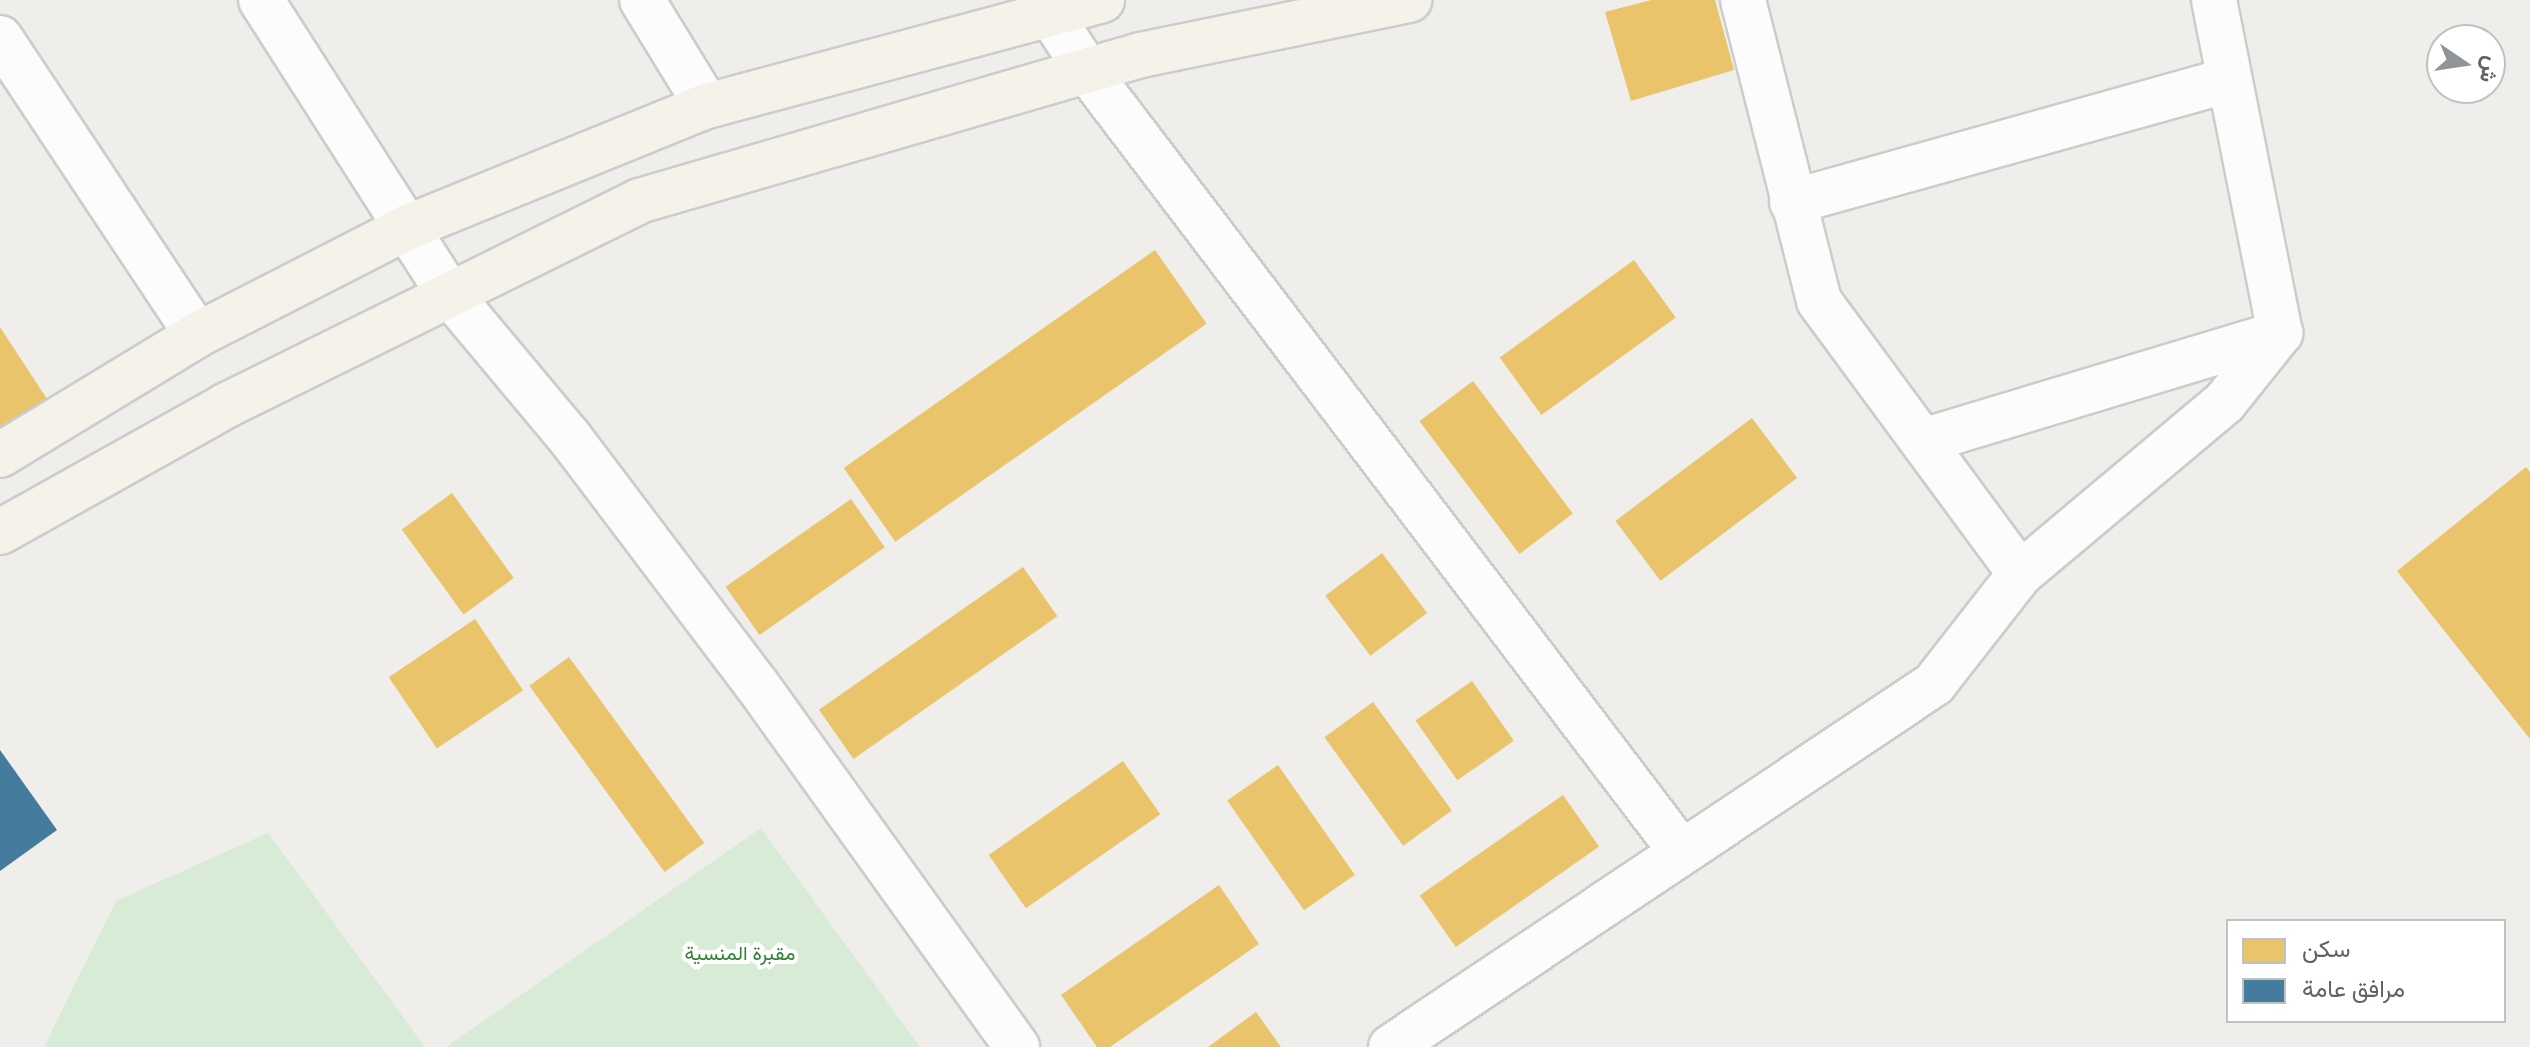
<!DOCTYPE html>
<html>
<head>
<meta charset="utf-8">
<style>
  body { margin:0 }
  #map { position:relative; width:2530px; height:1047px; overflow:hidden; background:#efeeea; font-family:Overpass,Vazirmatn,sans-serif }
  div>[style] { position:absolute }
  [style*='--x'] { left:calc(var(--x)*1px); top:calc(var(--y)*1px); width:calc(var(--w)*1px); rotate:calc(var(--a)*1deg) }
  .green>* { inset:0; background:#d8ebd6 }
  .homes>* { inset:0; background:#e9c46a; transform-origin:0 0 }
  .public>* { inset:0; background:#457b9d }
  .roads { filter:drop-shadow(2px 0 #cbcccc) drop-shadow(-2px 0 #cbcccc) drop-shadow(0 2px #cbcccc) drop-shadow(0 -2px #cbcccc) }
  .minor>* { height:44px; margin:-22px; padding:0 22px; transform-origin:22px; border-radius:22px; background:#fdfcfc }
  .major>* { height:44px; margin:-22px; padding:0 22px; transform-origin:22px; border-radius:22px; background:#f4f2e9 }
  span { translate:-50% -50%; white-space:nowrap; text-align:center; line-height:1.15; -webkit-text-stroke:8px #fff; paint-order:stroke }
  .park-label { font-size:20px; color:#348238 }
  .legend { position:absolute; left:2226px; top:919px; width:280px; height:104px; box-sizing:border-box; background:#fff; border:2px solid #bfc1c3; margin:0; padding:10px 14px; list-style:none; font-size:24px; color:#5f6368 }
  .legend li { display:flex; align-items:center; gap:16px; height:40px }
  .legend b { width:40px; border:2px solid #bfc1c3 }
  .north { position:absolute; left:2426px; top:24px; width:80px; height:80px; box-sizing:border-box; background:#fff; border:2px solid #bfc1c3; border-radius:50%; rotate:103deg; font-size:22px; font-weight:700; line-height:32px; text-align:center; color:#5f6368 }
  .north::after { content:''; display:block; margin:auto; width:28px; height:36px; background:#919496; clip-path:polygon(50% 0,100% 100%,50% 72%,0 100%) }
</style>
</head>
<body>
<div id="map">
  <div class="green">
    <i style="clip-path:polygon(761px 828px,920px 1047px,446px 1047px)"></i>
    <i style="clip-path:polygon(268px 833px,425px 1047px,44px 1047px,116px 901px)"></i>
  </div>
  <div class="homes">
    <i style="clip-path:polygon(1651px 0,1715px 0,1734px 70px,1631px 101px,1605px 12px)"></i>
    <i style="left:1155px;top:250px;width:90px;height:380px;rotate:55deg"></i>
    <i style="left:1634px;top:260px;width:71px;height:166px;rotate:54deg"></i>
    <i style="clip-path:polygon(0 327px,47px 399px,0 430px)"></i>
    <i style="left:1473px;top:381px;width:166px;height:67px;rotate:53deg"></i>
    <i style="left:1752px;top:418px;width:75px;height:171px;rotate:53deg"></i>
    <i style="clip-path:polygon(2526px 467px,2530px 472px,2530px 739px,2397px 571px)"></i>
    <i style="left:452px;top:493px;width:105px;height:62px;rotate:54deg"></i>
    <i style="left:851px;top:499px;width:59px;height:153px;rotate:55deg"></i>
    <i style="left:1382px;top:553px;width:75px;height:71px;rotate:53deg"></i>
    <i style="left:1023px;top:567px;width:60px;height:249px;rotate:55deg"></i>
    <i style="left:475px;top:619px;width:86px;height:104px;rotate:56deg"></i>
    <i style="left:569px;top:657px;width:230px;height:49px;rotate:54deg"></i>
    <i style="left:1472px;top:681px;width:73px;height:69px;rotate:55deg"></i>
    <i style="left:1373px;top:702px;width:134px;height:60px;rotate:54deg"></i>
    <i style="left:1123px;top:761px;width:65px;height:164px;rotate:55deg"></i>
    <i style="left:1278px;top:765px;width:134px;height:62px;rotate:55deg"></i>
    <i style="left:1563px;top:795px;width:63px;height:175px;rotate:55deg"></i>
    <i style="clip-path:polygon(1219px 885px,1259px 944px,1110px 1047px,1097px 1047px,1061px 995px)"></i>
    <i style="clip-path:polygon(1256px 1012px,1281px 1047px,1208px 1047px)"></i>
  </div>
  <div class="public">
    <i style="clip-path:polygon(0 750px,57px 830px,0 871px)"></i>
  </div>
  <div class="roads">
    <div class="minor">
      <i style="--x:261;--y:0;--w:345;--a:57.4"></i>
      <i style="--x:447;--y:291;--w:192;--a:50.1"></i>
      <i style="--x:570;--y:438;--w:310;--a:52.9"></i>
      <i style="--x:757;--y:685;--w:446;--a:54.3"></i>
      <i style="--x:642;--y:0;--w:124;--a:58.5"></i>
      <i style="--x:1041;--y:0;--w:86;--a:56.9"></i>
      <i style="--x:1088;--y:72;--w:978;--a:52.73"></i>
      <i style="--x:1743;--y:0;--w:310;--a:75.8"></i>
      <i style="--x:1819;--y:301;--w:339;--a:53.6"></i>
      <i style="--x:2214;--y:0;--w:339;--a:78.8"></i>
      <i style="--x:0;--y:38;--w:356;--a:56.4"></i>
      <i style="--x:1792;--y:202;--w:453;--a:-15.6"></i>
      <i style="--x:1926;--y:440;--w:370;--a:-16.8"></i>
      <i style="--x:1391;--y:1047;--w:653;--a:-33.76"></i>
      <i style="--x:1934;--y:684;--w:140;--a:-52"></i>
      <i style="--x:2020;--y:574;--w:266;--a:-40"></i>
      <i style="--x:2224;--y:403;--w:90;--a:-51.3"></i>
    </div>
    <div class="major">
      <i style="--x:0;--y:455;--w:231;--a:-31.3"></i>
      <i style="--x:197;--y:335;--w:235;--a:-27.1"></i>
      <i style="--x:406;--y:228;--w:325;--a:-22.1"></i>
      <i style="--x:707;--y:106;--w:409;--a:-15"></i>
      <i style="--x:0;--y:532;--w:258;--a:-29.2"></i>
      <i style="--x:225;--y:406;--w:462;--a:-26.3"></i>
      <i style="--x:639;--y:201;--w:523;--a:-16.22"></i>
      <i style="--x:1141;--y:55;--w:274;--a:-11.6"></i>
    </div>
  </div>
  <div class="park-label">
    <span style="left:740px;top:955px">مقبرة المنسية</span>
  </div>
  <ul class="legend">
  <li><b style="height:22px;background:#e9c46a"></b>سكن</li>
  <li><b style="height:22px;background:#457b9d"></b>مرافق عامة</li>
  </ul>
  <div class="north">ش</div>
</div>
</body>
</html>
